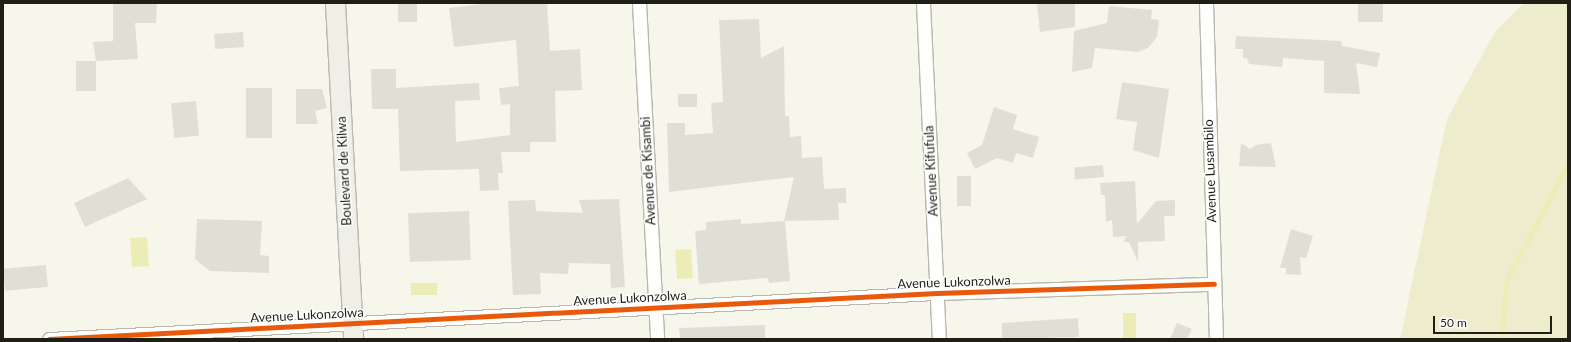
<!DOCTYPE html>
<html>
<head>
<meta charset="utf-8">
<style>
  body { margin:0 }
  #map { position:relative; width:1571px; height:342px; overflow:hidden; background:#f6f6ea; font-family:Lato,sans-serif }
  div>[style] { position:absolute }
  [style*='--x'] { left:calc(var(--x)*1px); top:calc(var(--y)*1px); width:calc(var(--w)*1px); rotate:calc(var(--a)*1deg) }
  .green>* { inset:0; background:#ededcd }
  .water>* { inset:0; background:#ececb7; transform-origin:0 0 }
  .stream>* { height:5px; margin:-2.5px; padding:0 2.5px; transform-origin:2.5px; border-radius:2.5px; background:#ececb7 }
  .building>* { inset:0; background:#dfdfd5; transform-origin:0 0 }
  .roads { filter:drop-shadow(1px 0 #b8b8af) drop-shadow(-1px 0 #b8b8af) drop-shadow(0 1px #b8b8af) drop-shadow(0 -1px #b8b8af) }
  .street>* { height:13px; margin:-6.5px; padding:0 6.5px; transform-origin:6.5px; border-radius:6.5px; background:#fefefc }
  .secondary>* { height:19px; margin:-9.5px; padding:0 9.5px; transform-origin:9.5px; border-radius:9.5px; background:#efefe8 }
  .cycleway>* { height:5px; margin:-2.5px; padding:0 2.5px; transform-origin:2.5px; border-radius:2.5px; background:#e8590c }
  span { translate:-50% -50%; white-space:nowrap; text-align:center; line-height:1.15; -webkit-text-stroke:3px #fff; paint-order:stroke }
  .street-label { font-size:13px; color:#1f1f16 }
  .frame { position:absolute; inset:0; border:4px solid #1f1f16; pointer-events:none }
  .scale { position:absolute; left:1433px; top:316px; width:119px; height:18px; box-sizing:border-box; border:2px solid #1f1f16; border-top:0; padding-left:5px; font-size:12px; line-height:14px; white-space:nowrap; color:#1f1f16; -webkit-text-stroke:3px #fff; paint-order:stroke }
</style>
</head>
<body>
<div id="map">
  <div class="green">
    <i style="clip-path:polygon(1524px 3px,1568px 3px,1568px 339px,1400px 339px,1447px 119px,1495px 32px)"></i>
  </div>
  <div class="water">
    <i style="left:147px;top:237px;width:29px;height:17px;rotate:86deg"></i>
    <i style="left:691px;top:249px;width:29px;height:16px;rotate:86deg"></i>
    <i style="left:411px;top:283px;width:26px;height:12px"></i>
    <i style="left:1123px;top:313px;width:13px;height:26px"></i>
  </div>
  <div class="stream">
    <i style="--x:1501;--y:339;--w:60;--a:-84.3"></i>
    <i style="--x:1507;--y:279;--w:130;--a:-62.1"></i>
  </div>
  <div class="building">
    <i style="clip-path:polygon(113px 3px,157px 3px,156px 23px,135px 23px,138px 59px,96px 61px,93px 42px,113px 41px)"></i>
    <i style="left:398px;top:3px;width:19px;height:19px"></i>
    <i style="clip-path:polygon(491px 3px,547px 3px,550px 51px,580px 49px,582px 90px,555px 91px,556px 142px,530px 142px,530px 152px,501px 152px,503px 173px,498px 173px,499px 190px,480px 191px,479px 169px,400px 171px,398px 109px,372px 109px,371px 69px,396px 69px,396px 88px,479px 83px,480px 100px,455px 101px,456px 142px,510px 135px,510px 104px,501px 105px,499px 88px,519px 86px,516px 40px,454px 47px,449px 8px)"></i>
    <i style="clip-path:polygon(1037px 3px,1075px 3px,1075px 27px,1040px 32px)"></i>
    <i style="left:1358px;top:3px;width:25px;height:19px"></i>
    <i style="clip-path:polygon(1109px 6px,1152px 10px,1151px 19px,1159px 20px,1157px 37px,1148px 48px,1138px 52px,1095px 48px,1092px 68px,1072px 72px,1074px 31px,1107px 23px)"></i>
    <i style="clip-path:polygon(759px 19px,761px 58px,784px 46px,785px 116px,789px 116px,790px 137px,801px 136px,802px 158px,822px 157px,824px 189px,846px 188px,846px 203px,838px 203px,839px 220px,784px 221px,794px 177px,669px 192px,667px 123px,685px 123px,685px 135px,713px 133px,711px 103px,723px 102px,719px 20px)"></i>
    <i style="left:243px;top:32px;width:15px;height:29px;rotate:86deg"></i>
    <i style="clip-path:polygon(1236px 36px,1341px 41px,1342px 46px,1380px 53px,1377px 67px,1356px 63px,1360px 94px,1324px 93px,1324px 61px,1283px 58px,1282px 67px,1249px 64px,1247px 58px,1243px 58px,1243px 49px,1235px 49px)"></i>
    <i style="left:76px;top:61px;width:20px;height:30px"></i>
    <i style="clip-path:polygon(1122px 82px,1169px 89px,1159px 158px,1133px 150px,1137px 122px,1116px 119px)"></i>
    <i style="left:272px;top:88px;width:50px;height:26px;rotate:90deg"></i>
    <i style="clip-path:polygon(296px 89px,322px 89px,327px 108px,315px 111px,318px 124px,296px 124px)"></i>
    <i style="left:678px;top:94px;width:19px;height:13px"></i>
    <i style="left:196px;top:101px;width:35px;height:25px;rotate:85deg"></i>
    <i style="clip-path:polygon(994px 107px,1017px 115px,1013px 129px,1039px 137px,1033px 158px,1016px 153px,1013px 163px,997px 158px,975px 169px,967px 153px,982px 145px)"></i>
    <i style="clip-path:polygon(1241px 143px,1250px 149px,1256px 145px,1271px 143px,1276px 167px,1239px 166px)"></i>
    <i style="left:1103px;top:165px;width:12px;height:29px;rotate:85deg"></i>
    <i style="left:957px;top:176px;width:14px;height:30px"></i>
    <i style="clip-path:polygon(128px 178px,147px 199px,85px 227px,74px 203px)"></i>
    <i style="clip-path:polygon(1135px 181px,1137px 224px,1156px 201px,1175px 200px,1175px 216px,1164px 216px,1165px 241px,1138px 242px,1138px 262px,1129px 242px,1123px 242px,1127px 236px,1113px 237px,1112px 220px,1106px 222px,1105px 195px,1101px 195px,1100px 183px)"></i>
    <i style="clip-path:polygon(619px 199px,625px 287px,611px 288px,610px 264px,569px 263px,568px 274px,540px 273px,541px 294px,513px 295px,508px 201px,535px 200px,536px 211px,583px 213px,579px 200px)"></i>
    <i style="left:469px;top:211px;width:49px;height:61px;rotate:88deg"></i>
    <i style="clip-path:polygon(197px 219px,262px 221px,260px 255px,269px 256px,269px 273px,210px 271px,195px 259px)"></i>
    <i style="clip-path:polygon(741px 219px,741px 224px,785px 221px,790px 281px,769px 283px,768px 278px,699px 284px,695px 231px,706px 230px,706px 222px)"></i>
    <i style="clip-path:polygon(1291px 229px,1313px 236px,1306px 258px,1300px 257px,1301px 275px,1286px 274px,1286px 268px,1280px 268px)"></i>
    <i style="left:46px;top:265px;width:22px;height:43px;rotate:85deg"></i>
    <i style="clip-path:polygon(1078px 318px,1079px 337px,1002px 339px,1002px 323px)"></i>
    <i style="clip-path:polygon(1177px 323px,1192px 329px,1187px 339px,1170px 339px)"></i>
    <i style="clip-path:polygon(765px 325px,765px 339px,680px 339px,679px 328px)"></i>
  </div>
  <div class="roads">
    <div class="street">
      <i style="--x:639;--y:3;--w:336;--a:86.9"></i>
      <i style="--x:923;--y:3;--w:336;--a:87.3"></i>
      <i style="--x:1206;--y:3;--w:336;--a:88.3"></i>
      <i style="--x:49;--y:339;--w:889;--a:-2.97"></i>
      <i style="--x:937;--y:293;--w:277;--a:-1.9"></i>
    </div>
    <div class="secondary">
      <i style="--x:335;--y:3;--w:336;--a:86.9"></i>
    </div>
  </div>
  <div class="cycleway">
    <i style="--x:49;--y:339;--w:889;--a:-2.97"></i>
    <i style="--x:937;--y:293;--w:277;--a:-1.9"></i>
  </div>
  <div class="street-label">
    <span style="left:344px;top:171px;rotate:-93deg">Boulevard de Kilwa</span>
    <span style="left:648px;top:171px;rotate:-93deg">Avenue de Kisambi</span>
    <span style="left:931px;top:171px;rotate:-93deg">Avenue Kifufula</span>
    <span style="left:1210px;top:171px;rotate:-92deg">Avenue Lusambilo</span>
    <span style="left:954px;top:282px;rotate:-2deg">Avenue Lukonzolwa</span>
    <span style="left:630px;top:298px;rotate:-3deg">Avenue Lukonzolwa</span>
    <span style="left:307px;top:315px;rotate:-3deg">Avenue Lukonzolwa</span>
  </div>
  <div class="frame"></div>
  <div class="scale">50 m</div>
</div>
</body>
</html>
